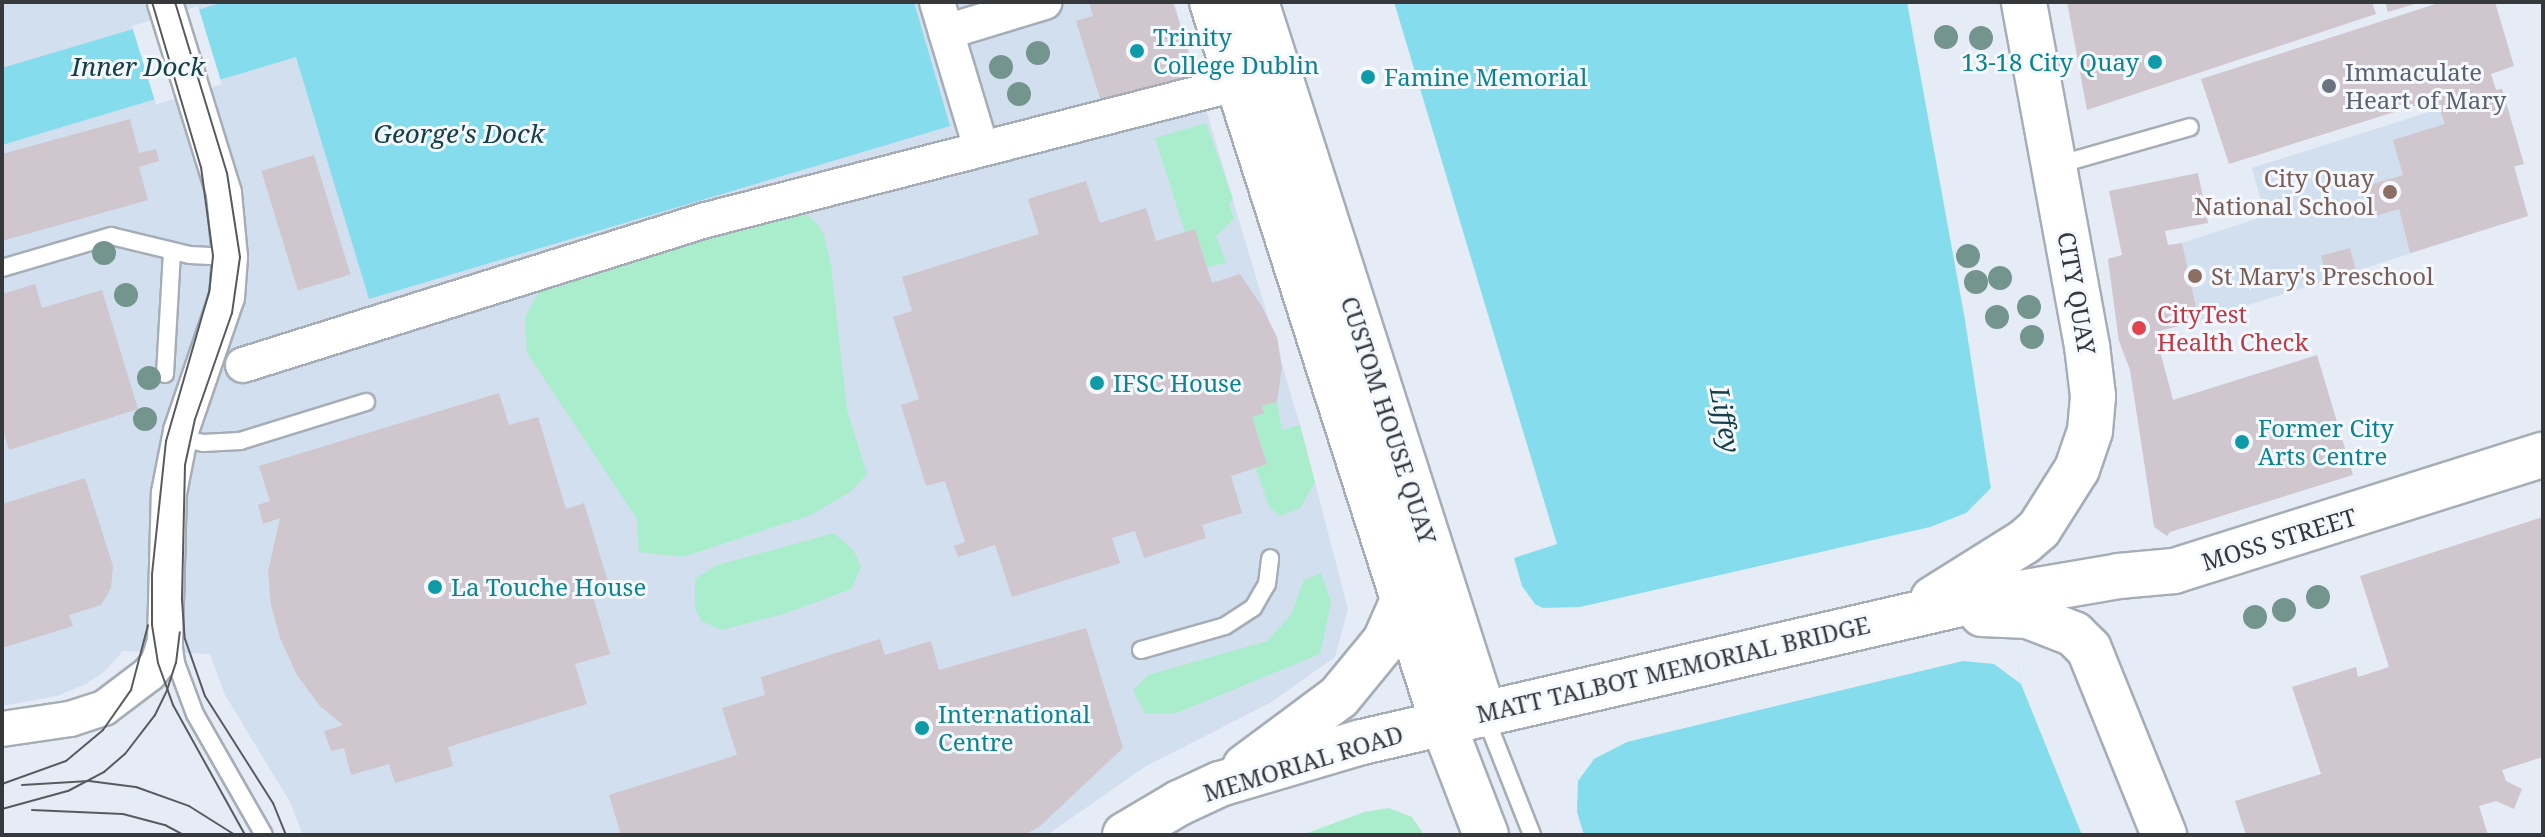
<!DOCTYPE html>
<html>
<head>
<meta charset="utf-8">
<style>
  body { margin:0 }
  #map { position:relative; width:2545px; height:837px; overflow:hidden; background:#e5ecf6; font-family:"Noto Serif",serif }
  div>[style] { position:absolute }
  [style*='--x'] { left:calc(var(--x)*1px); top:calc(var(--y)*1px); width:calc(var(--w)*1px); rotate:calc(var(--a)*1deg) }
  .built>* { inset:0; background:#d2dfee }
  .green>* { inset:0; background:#aaedcc }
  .water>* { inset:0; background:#85dcec }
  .pier>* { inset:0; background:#e5ecf6; transform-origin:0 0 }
  .building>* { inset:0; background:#d0c6cd; transform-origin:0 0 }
  .roads { filter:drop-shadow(2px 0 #a6adb6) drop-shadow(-2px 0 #a6adb6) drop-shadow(0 2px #a6adb6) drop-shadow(0 -2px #a6adb6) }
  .lane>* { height:16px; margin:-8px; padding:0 8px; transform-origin:8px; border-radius:8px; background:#fff }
  .street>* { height:34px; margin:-17px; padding:0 17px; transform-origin:17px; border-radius:17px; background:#fff }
  .secondary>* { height:44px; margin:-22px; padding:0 22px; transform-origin:22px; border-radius:22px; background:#fff }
  .tram>* { height:2px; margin:-1px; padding:0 1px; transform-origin:1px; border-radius:1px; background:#575b5f }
  .trees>* { width:24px; height:24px; margin:-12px; border-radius:50%; background:#73958d }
  .dots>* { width:22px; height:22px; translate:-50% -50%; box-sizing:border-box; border:4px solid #f5f9ff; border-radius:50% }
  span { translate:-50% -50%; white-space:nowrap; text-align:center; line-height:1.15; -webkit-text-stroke:6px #f5f9ff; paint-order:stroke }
  .culture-label { font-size:24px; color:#0d838f }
  .left { translate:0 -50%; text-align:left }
  .right { translate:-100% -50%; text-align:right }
  .worship-label { font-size:24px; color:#5b616d }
  .education-label { font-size:24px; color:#785e54 }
  .street-label { font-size:24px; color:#36393c }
  .health-label { font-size:24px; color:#be3a42 }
  .water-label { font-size:26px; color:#164047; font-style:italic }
  .frame { position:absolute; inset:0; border:4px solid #36393c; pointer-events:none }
</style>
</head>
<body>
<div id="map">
  <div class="built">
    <i style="clip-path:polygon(2px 2px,1174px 2px,1300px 425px,1348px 609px,1335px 657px,1270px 703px,1146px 766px,1047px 835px,303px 835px,290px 802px,225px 695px,210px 654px,123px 651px,105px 671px,86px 684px,57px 696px,2px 706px)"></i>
    <i style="clip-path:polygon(2502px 89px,2524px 164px,2514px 167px,2528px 216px,2199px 321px,2119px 341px,2108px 259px,2182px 243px,2265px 216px,2252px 168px)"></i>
  </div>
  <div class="green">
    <i style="clip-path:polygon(1206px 123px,1233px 199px,1229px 204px,1234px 219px,1216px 236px,1226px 263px,1207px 267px,1195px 229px,1185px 232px,1155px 138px)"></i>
    <i style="clip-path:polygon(799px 209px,817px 223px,824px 235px,831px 265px,847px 410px,867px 474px,850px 492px,811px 515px,683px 557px,639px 552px,637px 519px,527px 353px,525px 317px,539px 291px,574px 277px)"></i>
    <i style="clip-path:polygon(1277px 402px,1282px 430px,1300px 425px,1315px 482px,1301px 507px,1280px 516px,1269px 507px,1256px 468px,1267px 463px,1252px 417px,1262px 406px)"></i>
    <i style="clip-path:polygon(834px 533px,854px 551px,861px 567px,851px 589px,787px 613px,722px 630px,701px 621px,695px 607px,695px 579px,717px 565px)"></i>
    <i style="clip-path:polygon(1321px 573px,1331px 602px,1320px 654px,1174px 714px,1145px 714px,1133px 690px,1148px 675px,1267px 641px,1291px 615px,1304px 580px)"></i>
    <i style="clip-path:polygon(1389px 808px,1412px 817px,1424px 835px,1302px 835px,1364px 812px)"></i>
  </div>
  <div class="water">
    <i style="clip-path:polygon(224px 2px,914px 2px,950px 126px,369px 299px,296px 57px,2px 145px,2px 68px)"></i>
    <i style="clip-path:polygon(1394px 2px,1907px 2px,1965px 320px,2021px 684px,2082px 835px,1584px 835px,1577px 812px,1578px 781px,1558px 693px,1535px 604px,1522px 586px,1514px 558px,1557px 544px)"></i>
  </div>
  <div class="pier">
    <i style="left:198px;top:6px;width:82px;height:69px;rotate:73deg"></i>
    <i style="clip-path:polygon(1992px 487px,2021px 684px,1994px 664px,1963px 661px,1627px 742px,1594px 759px,1578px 781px,1535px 604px,1543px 608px,1580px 607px,1930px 527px,1966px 513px)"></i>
  </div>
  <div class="building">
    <i style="clip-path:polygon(1089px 2px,1173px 2px,1197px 80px,1103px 108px,1076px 21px,1093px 16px)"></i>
    <i style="clip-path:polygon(2067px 2px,2372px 2px,2376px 14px,2087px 110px)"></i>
    <i style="clip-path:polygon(2385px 2px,2418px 2px,2418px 3px,2388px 12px)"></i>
    <i style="clip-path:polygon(2442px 2px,2495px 2px,2514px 66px,2491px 74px,2496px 90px,2502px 89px,2524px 164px,2514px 166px,2528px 216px,2410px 253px,2399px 209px,2376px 216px,2369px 185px,2403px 175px,2393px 140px,2445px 124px,2436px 99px,2229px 164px,2201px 79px)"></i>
    <i style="clip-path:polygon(130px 119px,139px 153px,156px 149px,159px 161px,139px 167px,148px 200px,2px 241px,2px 154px)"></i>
    <i style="left:314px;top:155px;width:125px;height:55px;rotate:73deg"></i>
    <i style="clip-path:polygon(2198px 173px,2208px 223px,2165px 231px,2168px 245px,2182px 243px,2199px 321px,2155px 332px,2173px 400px,2317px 355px,2353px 475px,2170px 532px,2167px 536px,2154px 527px,2130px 370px,2119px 341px,2108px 259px,2122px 255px,2109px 191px)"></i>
    <i style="clip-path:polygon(1086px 181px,1100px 223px,1146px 208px,1156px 241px,1195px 229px,1212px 283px,1240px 274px,1261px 305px,1277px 337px,1282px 367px,1277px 402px,1262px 406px,1264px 413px,1252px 417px,1267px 464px,1231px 476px,1242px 513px,1202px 525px,1206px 538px,1144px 558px,1135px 531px,1112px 538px,1120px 563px,1012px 597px,995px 545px,958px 557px,954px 546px,965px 542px,945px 481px,926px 486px,901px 405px,919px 399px,893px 317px,912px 311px,902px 277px,1039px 234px,1028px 199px)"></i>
    <i style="left:2350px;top:248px;width:24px;height:30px;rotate:75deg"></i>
    <i style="clip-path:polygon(35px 284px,42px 308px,102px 290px,138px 409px,9px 450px,2px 427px,2px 294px)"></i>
    <i style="clip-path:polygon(499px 393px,509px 425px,538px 417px,566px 509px,584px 503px,609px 585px,591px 590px,610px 654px,575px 664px,587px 704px,448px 747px,453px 766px,395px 783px,389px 764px,351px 775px,344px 748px,331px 751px,324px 731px,343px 725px,320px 706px,297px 675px,280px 638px,271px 605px,268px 572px,280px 518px,263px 524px,258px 505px,270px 501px,259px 466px)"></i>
    <i style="clip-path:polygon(85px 478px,113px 566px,111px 588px,101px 605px,69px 615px,73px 626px,2px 648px,2px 504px)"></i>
    <i style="clip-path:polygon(2543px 517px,2543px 757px,2502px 770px,2506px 781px,2522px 789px,2514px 809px,2496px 801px,2479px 806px,2488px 835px,2246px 835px,2235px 801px,2321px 774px,2292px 687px,2356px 667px,2358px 677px,2389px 667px,2360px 576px)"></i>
    <i style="clip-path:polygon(1086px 628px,1123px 748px,1039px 827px,1024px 835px,621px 835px,609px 795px,737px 755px,722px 708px,765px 695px,761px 677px,880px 639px,885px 655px,931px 641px,939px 670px)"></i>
  </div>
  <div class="roads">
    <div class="lane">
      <i style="--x:2057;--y:165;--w:138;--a:-15.9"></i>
      <i style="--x:2;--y:268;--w:114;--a:-16.4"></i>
      <i style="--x:111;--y:236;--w:81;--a:13.5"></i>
      <i style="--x:190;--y:255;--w:40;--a:2.9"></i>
      <i style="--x:165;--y:374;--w:123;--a:-86.7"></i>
      <i style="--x:180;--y:438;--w:24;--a:12"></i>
      <i style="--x:203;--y:443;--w:37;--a:-3"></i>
      <i style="--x:240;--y:441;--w:132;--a:-17.2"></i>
      <i style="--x:173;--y:641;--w:22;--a:82"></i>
      <i style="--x:176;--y:663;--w:54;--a:69.6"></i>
      <i style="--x:195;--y:714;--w:139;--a:60.3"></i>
      <i style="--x:1141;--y:650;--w:87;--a:-15.9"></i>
      <i style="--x:1225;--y:626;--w:33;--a:-33"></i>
      <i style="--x:1253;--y:608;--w:28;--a:-60"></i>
      <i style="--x:1267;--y:584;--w:26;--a:-83"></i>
      <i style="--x:1485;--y:716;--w:128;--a:68.4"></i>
    </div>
    <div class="street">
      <i style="--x:937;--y:2;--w:152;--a:73.2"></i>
      <i style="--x:946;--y:32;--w:103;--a:-16.9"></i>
      <i style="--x:243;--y:365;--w:485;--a:-17.4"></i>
      <i style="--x:706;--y:220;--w:550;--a:-14.42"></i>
      <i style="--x:2;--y:729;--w:69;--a:-8.4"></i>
      <i style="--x:70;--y:719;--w:36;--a:-18"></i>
      <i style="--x:104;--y:708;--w:56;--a:-37.1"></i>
      <i style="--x:149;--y:674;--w:14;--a:-51"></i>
      <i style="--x:158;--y:663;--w:23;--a:-72"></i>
      <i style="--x:165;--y:641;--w:148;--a:-88.5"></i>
      <i style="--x:169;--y:493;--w:63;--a:-79"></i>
      <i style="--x:181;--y:431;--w:142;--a:-71.1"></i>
      <i style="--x:227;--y:297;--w:40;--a:-85.7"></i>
      <i style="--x:230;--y:257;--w:64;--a:-95.4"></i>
      <i style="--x:224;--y:193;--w:200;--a:-107.2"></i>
    </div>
    <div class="secondary">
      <i style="--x:1212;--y:2;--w:755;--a:72.26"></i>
      <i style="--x:1442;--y:721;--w:122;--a:68.9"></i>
      <i style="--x:1256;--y:2;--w:744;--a:72.25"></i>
      <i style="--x:1933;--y:599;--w:107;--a:-32.1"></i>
      <i style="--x:2024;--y:542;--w:20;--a:-41"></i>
      <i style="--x:2039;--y:529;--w:71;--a:-57.7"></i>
      <i style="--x:2077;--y:469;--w:40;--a:-71.1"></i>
      <i style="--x:2090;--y:431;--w:35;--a:-85"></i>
      <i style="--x:2093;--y:396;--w:50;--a:-96.8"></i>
      <i style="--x:2087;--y:346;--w:350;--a:-100.4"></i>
      <i style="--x:1982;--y:614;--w:46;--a:2.5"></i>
      <i style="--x:2028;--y:616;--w:49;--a:21.4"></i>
      <i style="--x:2074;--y:634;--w:21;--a:45"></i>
      <i style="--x:2089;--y:649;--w:201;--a:68"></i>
      <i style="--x:1245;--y:767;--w:117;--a:-36.7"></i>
      <i style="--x:1339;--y:697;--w:72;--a:-50.6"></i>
      <i style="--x:1385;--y:641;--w:45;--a:-66.3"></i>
      <i style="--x:1125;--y:835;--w:63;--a:-30.7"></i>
      <i style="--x:1179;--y:803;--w:45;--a:-24.9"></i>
      <i style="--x:1220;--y:784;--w:148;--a:-16.5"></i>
      <i style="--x:1362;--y:742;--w:627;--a:-12.99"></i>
      <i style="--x:1973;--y:601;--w:148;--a:-9.7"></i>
      <i style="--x:2119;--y:576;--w:55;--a:-5.2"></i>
      <i style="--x:2174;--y:571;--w:387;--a:-17.5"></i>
    </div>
  </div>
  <div class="tram">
    <i style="--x:152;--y:2;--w:172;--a:73.5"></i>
    <i style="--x:201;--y:167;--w:90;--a:82.3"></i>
    <i style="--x:213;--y:256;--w:36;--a:96"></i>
    <i style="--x:209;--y:292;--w:155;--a:106.1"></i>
    <i style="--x:166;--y:441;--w:134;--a:96"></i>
    <i style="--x:152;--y:574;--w:51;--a:90"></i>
    <i style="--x:152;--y:625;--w:38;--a:81"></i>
    <i style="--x:158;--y:663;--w:45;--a:70.3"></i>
    <i style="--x:173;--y:705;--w:149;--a:61"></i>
    <i style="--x:175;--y:2;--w:179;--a:73.1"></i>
    <i style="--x:227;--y:173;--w:85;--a:81.2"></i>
    <i style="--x:240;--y:257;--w:57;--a:98.1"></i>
    <i style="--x:232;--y:313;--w:112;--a:109.2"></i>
    <i style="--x:195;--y:419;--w:47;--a:102.3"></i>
    <i style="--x:185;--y:465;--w:135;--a:91.3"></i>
    <i style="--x:182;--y:600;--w:39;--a:86"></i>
    <i style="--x:185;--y:639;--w:60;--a:70.7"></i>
    <i style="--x:205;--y:696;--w:127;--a:57.6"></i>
    <i style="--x:273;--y:803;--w:35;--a:68"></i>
    <i style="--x:2;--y:784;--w:68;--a:-19.8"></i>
    <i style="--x:66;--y:761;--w:48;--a:-40"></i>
    <i style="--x:103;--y:730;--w:49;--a:-55"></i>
    <i style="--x:131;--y:690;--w:67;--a:-75.3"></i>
    <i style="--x:22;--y:785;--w:67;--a:-3.4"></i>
    <i style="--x:89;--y:781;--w:47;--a:7.3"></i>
    <i style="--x:136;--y:787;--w:56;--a:19.7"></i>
    <i style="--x:189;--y:806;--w:54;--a:32.2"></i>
    <i style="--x:2;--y:809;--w:68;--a:-15.3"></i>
    <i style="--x:68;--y:791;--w:41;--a:-27.8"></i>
    <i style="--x:104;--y:772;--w:28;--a:-41"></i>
    <i style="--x:125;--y:754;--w:49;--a:-52.4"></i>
    <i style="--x:155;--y:715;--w:28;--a:-64"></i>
    <i style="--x:167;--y:690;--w:28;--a:-72"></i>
    <i style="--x:176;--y:663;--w:31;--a:-83"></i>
    <i style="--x:32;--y:810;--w:91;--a:2.5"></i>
    <i style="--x:123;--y:814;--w:43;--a:14.7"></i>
    <i style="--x:165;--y:825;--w:21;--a:28"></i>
  </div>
  <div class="trees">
    <i style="left:1946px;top:37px"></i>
    <i style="left:1981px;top:38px"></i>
    <i style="left:1038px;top:53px"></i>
    <i style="left:1001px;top:67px"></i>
    <i style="left:1019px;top:94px"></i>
    <i style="left:104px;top:253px"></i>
    <i style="left:1968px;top:256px"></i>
    <i style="left:2000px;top:278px"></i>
    <i style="left:1976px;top:282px"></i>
    <i style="left:126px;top:295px"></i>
    <i style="left:2029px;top:307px"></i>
    <i style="left:1997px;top:317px"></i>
    <i style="left:2032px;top:337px"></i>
    <i style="left:149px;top:378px"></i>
    <i style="left:145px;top:419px"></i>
    <i style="left:2318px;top:597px"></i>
    <i style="left:2284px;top:610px"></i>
    <i style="left:2255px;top:617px"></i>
  </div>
  <div class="dots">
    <i style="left:1137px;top:51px;background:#0f9aa8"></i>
    <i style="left:2155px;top:62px;background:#0f9aa8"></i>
    <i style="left:1368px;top:77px;background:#0f9aa8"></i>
    <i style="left:2329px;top:86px;background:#6b7280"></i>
    <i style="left:2390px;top:192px;background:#8d6e63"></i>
    <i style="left:2195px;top:276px;background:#8d6e63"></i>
    <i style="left:2139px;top:328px;background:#e0444e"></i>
    <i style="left:1097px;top:383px;background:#0f9aa8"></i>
    <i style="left:2242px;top:442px;background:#0f9aa8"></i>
    <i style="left:435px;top:587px;background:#0f9aa8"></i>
    <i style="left:922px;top:728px;background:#0f9aa8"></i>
  </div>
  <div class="culture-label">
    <span class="left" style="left:1153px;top:51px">Trinity<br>College Dublin</span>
    <span class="right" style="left:2139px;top:62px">13-18 City Quay</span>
    <span class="left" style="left:1384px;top:77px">Famine Memorial</span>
    <span class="left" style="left:1113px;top:383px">IFSC House</span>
    <span class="left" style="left:2258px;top:442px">Former City<br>Arts Centre</span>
    <span class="left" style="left:451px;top:587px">La Touche House</span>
    <span class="left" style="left:938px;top:728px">International<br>Centre</span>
  </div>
  <div class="worship-label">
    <span class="left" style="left:2345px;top:86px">Immaculate<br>Heart of Mary</span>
  </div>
  <div class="education-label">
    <span class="right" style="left:2374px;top:192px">City Quay<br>National School</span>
    <span class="left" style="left:2211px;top:276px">St Mary's Preschool</span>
  </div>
  <div class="street-label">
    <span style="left:2077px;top:293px;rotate:80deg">CITY QUAY</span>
    <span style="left:1389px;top:420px;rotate:72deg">CUSTOM HOUSE QUAY</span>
    <span style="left:2279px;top:539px;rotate:-17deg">MOSS STREET</span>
    <span style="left:1673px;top:669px;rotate:-13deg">MATT TALBOT MEMORIAL BRIDGE</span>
    <span style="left:1303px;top:763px;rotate:-17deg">MEMORIAL ROAD</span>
  </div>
  <div class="health-label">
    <span class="left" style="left:2157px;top:328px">CityTest<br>Health Check</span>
  </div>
  <div class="water-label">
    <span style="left:138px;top:67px">Inner Dock</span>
    <span style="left:459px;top:134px">George's Dock</span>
    <span style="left:1725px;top:420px;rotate:79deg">Liffey</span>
  </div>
  <div class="frame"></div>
</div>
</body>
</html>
